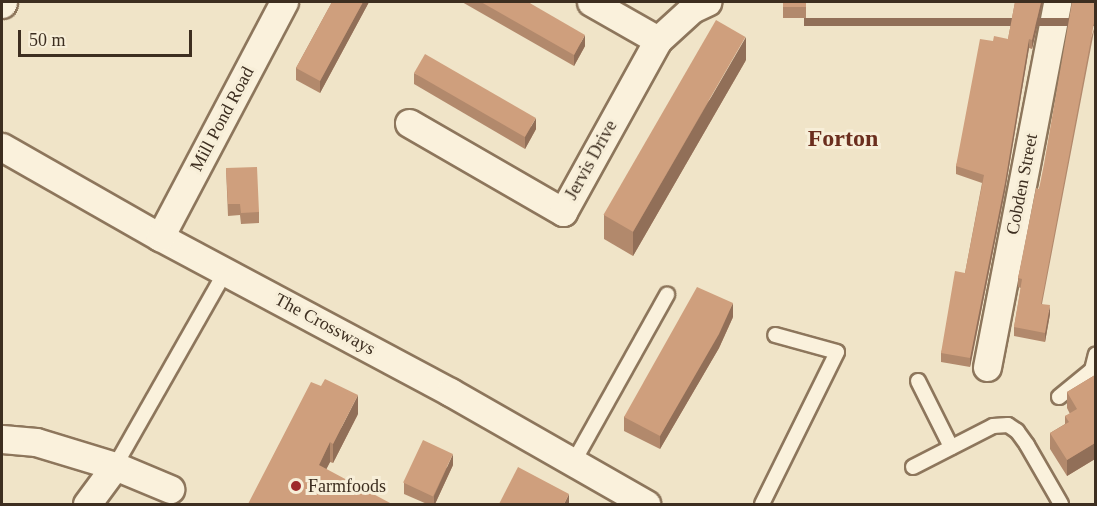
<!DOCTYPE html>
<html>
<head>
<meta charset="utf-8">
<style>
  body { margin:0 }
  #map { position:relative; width:1097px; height:506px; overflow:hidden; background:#f0e4c8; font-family:"Times New Roman",serif }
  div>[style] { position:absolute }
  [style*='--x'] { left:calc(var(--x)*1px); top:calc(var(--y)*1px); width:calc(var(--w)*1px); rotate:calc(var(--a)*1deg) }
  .roads { filter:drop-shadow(2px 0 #8d765c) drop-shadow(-2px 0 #8d765c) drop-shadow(0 2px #8d765c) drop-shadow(0 -2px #8d765c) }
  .service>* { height:14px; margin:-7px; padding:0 7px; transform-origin:7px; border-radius:7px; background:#faf1dc }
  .minor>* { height:27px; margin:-13.5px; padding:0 13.5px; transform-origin:13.5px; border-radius:13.5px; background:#faf1dc }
  .wall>* { inset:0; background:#b2896c; transform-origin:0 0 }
  .shaded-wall>* { inset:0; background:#916f58; transform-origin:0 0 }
  .building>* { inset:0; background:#cf9f7d; transform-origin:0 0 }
  .dots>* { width:16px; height:16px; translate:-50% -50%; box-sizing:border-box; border:3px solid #f7eed8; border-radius:50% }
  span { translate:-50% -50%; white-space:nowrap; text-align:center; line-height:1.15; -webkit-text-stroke:6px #f7eed8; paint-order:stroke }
  .street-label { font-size:18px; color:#3d2e20 }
  .poi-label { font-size:18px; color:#3d2e20 }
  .left { translate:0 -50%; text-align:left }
  .district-label { font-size:24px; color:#6b2e1e; font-weight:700 }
  .frame { position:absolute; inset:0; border:3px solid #3d2e20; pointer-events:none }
  .scale { position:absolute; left:18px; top:30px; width:174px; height:27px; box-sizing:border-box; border:3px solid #3d2e20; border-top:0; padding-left:8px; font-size:18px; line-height:21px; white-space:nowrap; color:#3d2e20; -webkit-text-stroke:4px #f7eed8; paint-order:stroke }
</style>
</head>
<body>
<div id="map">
  <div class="roads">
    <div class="service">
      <i style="--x:918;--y:381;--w:74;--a:63.4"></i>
      <i style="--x:1059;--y:397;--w:43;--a:-39.3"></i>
      <i style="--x:1092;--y:370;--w:16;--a:-76"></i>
      <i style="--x:573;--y:463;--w:193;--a:-60.8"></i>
      <i style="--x:115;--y:466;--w:224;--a:-60.4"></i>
      <i style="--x:913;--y:467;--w:90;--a:-27.1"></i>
      <i style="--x:993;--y:426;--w:15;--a:-4"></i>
      <i style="--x:1008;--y:425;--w:11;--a:34"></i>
      <i style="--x:1017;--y:431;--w:17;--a:54"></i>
      <i style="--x:1027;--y:445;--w:68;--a:60"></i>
      <i style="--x:762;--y:504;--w:169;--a:-63.7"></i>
      <i style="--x:837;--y:352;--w:64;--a:-164.7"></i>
    </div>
    <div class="minor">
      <i style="--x:591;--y:2;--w:77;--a:29.6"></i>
      <i style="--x:2;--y:4;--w:2;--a:-63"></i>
      <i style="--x:409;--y:123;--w:178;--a:30"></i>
      <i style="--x:563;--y:212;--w:196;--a:-61.1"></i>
      <i style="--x:658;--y:40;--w:46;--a:-42.4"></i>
      <i style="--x:692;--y:9;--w:17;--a:-25"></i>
      <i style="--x:2;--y:147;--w:182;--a:29.7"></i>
      <i style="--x:160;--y:237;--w:329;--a:28.1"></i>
      <i style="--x:450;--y:392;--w:226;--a:29.7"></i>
      <i style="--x:160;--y:237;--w:266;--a:-62.2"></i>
      <i style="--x:987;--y:367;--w:372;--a:-79.1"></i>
      <i style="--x:2;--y:439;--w:34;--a:5"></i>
      <i style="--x:36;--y:442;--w:83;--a:16.9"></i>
      <i style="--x:115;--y:466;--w:60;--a:22.7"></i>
      <i style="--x:87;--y:504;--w:47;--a:-53.6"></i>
    </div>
  </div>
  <div class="wall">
    <i style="clip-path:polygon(332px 2px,369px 2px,320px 93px,296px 80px,296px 68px)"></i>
    <i style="clip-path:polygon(462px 2px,528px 2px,585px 46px,574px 66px)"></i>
    <i style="left:783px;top:2px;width:23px;height:16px"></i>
    <i style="clip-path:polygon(1015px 2px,1043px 2px,1032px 49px,1029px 48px,1005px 191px,970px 367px,941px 362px,941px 353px,965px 273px,982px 183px,956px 174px,956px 166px,993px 41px,1008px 39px)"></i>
    <i style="clip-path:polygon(1095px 26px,1042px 304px,1050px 314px,1045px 342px,1014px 336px,1014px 327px,1021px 288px,1018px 287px,1018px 278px,1039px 189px)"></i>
    <i style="clip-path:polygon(746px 60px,633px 256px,604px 239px,604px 215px)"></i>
    <i style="clip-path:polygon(414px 73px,536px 129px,525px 149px,414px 84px)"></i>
    <i style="clip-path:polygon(226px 168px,259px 212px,259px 223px,241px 224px,240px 215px,228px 216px)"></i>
    <i style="clip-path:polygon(733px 317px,719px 348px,660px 449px,624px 431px,624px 417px)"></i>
    <i style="clip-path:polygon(1095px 375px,1095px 459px,1067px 476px,1050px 449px,1050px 433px,1065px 424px,1065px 416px,1070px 414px,1067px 408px,1067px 392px)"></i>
    <i style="clip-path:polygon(358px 414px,333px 463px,330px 462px,326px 469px,248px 504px)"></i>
    <i style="clip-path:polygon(453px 465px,435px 504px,427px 504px,404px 494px,404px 483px)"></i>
  </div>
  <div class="shaded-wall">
    <i style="clip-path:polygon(363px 2px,369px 2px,320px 93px,320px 81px)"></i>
    <i style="clip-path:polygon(1041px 2px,1043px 2px,1032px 49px,1032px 40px)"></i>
    <i style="left:1095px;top:18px;width:8px;height:291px;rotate:90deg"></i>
    <i style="clip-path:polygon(585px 35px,585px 46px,574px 66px,574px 55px)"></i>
    <i style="clip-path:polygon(746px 37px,746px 60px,633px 256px,633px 232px)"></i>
    <i style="clip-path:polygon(1029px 39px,1029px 48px,1005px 191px,970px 367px,970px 358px)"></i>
    <i style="clip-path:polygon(536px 118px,536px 129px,525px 149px,525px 137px)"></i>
    <i style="clip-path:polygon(733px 303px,733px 317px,719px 348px,660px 449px,660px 436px)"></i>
    <i style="clip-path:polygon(1050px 305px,1050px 314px,1045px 342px,1045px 333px)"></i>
    <i style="clip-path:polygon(358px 395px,358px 414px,333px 463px,333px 444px)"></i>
    <i style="clip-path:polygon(330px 442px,330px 462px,319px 484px,319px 465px)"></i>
    <i style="clip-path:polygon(1095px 443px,1095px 459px,1067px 476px,1067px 460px)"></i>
    <i style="clip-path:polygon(453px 454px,453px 465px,435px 504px,434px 504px,434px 496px)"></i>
    <i style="clip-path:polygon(569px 494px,569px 504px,564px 504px)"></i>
  </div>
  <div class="building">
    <i style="clip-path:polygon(332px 2px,363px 2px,320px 81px,296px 68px)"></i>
    <i style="clip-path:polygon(481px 2px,528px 2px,585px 35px,574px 55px)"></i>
    <i style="left:783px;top:2px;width:23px;height:5px"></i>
    <i style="clip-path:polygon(1015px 2px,1041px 2px,1032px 40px,1029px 39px,1005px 183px,970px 358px,941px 353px,955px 271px,965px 273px,984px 175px,956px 166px,980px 39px,993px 41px,994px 36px,1008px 39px)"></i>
    <i style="clip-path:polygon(1072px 2px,1095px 2px,1095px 18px,1041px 304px,1050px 305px,1045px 333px,1014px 327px,1022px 279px,1018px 278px,1036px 188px,1039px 189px,1044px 164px)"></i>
    <i style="left:716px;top:20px;width:34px;height:225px;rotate:30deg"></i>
    <i style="left:425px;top:54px;width:128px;height:22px;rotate:30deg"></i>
    <i style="clip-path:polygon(257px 167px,259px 212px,241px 213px,240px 204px,228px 204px,226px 168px)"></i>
    <i style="clip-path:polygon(697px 287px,733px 303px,719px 334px,660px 436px,624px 417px)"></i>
    <i style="clip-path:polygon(1095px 375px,1095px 443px,1067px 460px,1050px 433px,1069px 422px,1065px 416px,1077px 409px,1067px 392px)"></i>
    <i style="clip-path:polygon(325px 379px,358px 395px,333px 444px,330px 442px,319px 465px,392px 504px,248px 504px,311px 382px,321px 386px)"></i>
    <i style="left:423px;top:440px;width:33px;height:47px;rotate:25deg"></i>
    <i style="clip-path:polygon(518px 467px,569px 494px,564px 504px,499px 504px)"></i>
  </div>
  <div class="dots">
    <i style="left:296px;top:486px;background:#9e2a2b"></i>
  </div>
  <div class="street-label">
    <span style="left:222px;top:119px;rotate:-62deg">Mill Pond Road</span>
    <span style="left:591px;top:160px;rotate:-61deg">Jervis Drive</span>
    <span style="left:1022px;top:184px;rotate:-79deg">Cobden Street</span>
    <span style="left:325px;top:324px;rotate:28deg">The Crossways</span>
  </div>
  <div class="poi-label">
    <span class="left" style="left:308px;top:486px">Farmfoods</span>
  </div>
  <div class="district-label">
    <span style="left:843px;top:139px">Forton</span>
  </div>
  <div class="frame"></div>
  <div class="scale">50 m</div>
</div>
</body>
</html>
